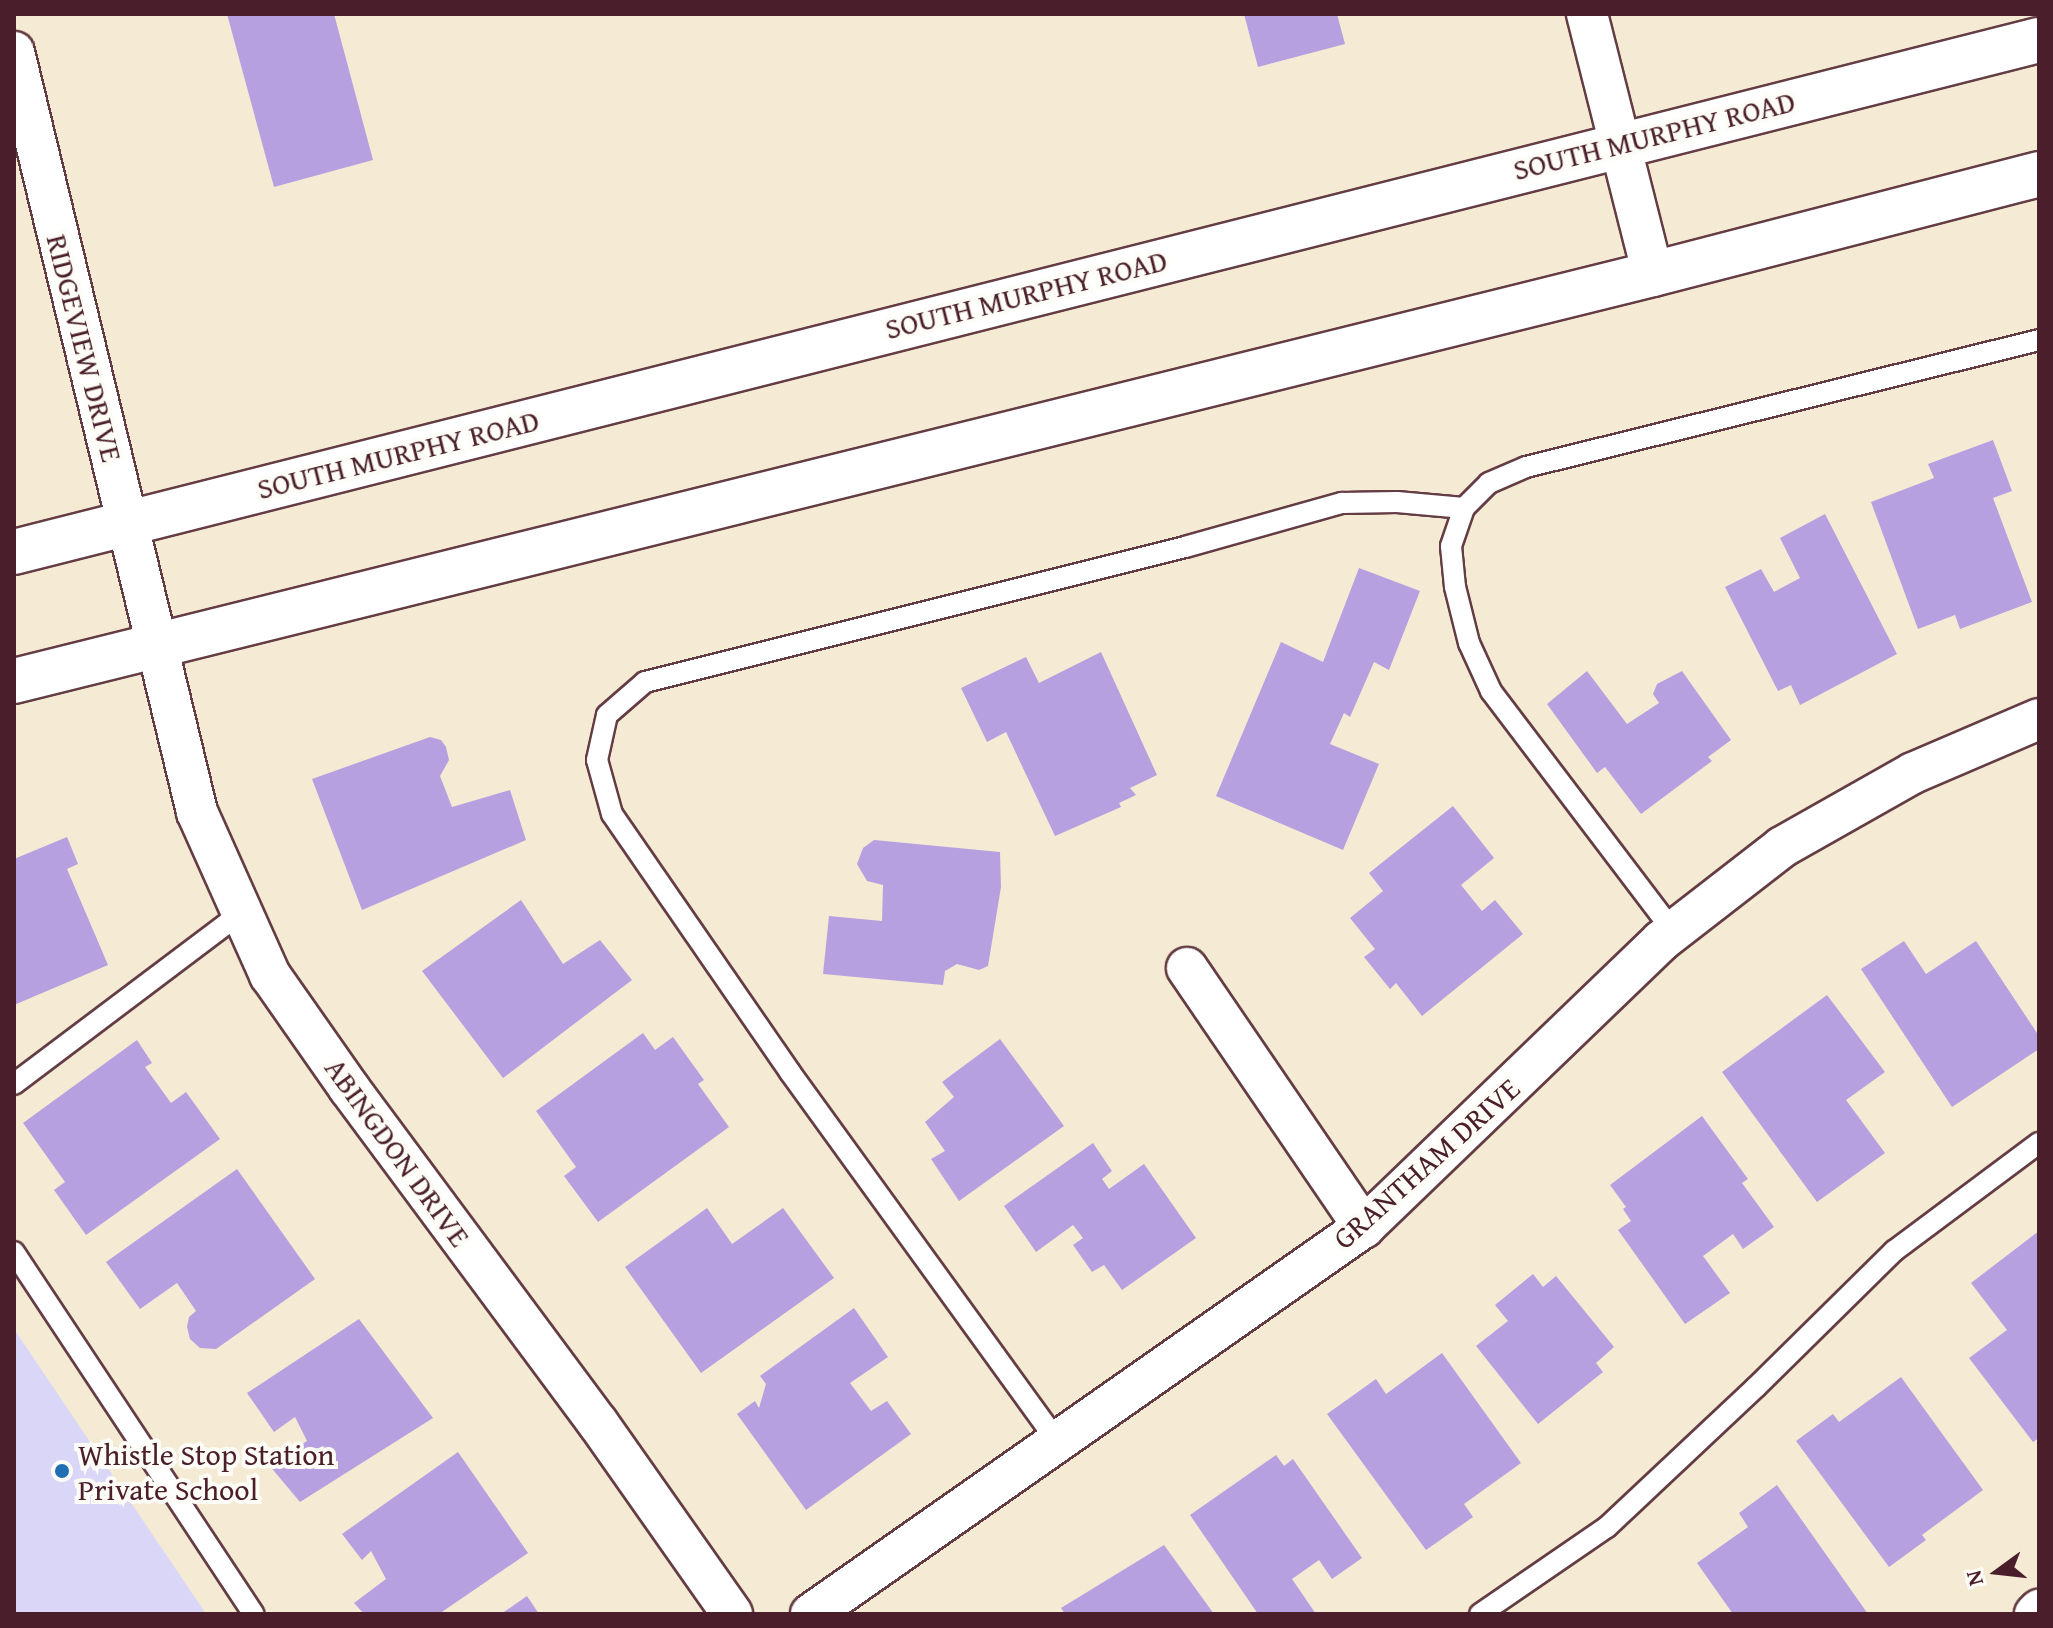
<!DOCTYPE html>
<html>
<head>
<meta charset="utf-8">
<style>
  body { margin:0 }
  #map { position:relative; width:2053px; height:1628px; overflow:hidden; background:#f5ead4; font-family:"Gentium Book Plus",serif }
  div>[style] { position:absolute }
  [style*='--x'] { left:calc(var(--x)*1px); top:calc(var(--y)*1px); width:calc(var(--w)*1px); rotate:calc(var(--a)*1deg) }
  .built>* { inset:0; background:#dad6f7 }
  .building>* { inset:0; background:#b7a0df }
  .roads { filter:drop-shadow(2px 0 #643d44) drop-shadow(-2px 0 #643d44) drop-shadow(0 2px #643d44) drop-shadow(0 -2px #643d44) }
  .lane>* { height:20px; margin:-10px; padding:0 10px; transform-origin:10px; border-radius:10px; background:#fff }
  .street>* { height:40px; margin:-20px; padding:0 20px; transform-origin:20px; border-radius:20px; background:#fff }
  .secondary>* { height:44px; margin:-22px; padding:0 22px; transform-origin:22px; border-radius:22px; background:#fff }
  .dots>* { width:22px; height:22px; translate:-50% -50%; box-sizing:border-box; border:4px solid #fdfcf7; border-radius:50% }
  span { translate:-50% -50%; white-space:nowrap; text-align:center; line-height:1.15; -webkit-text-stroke:8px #fdfcf7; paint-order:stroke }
  .street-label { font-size:30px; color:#4a1f2b }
  .poi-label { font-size:30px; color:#4a1f2b }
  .left { translate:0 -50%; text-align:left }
  .frame { position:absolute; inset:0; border:16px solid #4a1f2b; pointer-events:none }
  .north { position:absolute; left:1957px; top:1532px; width:80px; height:80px; -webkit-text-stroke:6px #fdfcf7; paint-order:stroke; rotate:255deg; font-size:22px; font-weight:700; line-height:32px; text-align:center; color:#4a1f2b }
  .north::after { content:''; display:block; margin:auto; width:28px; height:36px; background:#4a1f2b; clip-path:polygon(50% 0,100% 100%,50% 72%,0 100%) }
</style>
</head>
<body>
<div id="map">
  <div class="built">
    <i style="clip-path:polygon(14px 1329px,206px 1614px,14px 1614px)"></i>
  </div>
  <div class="building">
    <i style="clip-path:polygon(227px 14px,334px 14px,373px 160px,274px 187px)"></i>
    <i style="clip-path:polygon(1244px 14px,1337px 14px,1345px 44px,1258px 67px)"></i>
    <i style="clip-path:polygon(1993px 440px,2012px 491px,1993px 498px,2032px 602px,1960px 629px,1955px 615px,1918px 629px,1871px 502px,1934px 478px,1928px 464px)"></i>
    <i style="clip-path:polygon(1825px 514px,1897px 654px,1800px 705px,1791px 685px,1778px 691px,1725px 587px,1761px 569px,1774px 592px,1800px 578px,1780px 538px)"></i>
    <i style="clip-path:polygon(1359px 568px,1420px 591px,1389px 670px,1374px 662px,1350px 717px,1344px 713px,1330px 744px,1379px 764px,1343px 850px,1216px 796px,1281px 642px,1323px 662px)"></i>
    <i style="clip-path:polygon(1101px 652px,1157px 775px,1130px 788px,1136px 795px,1119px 803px,1121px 807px,1055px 836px,1006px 732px,987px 742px,961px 688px,1026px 657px,1039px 683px)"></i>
    <i style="clip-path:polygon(1587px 671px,1627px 724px,1659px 703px,1653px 694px,1657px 684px,1682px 671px,1731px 740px,1708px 757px,1712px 761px,1641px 814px,1605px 767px,1597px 773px,1547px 704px)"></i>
    <i style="clip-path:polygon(430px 737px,441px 740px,446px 747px,449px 760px,440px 776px,452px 807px,510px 790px,526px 840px,362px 910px,312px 779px)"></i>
    <i style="clip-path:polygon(1453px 806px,1494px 858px,1461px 885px,1482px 911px,1495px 900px,1523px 934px,1422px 1016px,1396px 983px,1390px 989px,1364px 957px,1375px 949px,1350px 918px,1383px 891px,1369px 873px)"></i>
    <i style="clip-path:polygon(67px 837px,78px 864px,67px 869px,108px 965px,14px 1005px,14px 859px)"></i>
    <i style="clip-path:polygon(874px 840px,1000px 852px,1001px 887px,988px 966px,979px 970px,957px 964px,945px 971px,943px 985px,823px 974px,829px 916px,882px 921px,883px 885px,867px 881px,857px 864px,863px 848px)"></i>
    <i style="clip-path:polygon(521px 900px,563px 964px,600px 940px,632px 980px,503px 1078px,422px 971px)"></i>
    <i style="clip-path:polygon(1904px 941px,1926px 974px,1976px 941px,2039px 1036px,2039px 1049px,1952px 1107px,1861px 969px)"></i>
    <i style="clip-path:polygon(1827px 995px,1885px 1072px,1846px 1100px,1885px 1153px,1817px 1202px,1722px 1072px)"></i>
    <i style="clip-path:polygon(643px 1033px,655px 1050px,673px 1037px,704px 1080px,698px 1084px,729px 1127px,598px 1222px,564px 1176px,576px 1167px,536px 1111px)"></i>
    <i style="clip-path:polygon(1000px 1039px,1064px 1126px,959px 1201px,931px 1159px,945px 1151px,925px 1122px,954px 1097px,942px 1082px)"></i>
    <i style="clip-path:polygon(137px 1040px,152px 1063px,145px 1067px,171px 1103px,186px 1092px,220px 1139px,86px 1235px,54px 1190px,65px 1182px,23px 1123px)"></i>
    <i style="clip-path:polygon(1702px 1116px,1748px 1179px,1742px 1183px,1774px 1227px,1743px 1249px,1733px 1234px,1703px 1256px,1730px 1293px,1685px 1324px,1618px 1230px,1631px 1221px,1623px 1209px,1626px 1207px,1610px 1185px)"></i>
    <i style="clip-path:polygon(1093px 1143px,1112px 1171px,1102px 1179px,1109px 1189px,1144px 1164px,1196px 1238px,1122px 1290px,1104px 1265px,1092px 1272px,1073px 1245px,1083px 1238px,1073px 1225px,1036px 1252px,1004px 1206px)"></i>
    <i style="clip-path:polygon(237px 1169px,315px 1279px,216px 1349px,200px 1348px,190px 1339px,187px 1327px,189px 1317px,196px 1311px,177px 1283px,140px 1309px,106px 1262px)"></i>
    <i style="clip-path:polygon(707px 1208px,732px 1244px,783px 1208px,834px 1278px,701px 1373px,625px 1267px)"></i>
    <i style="clip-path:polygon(2039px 1231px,2039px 1438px,2033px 1442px,1969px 1358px,2007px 1330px,1971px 1283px)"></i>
    <i style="clip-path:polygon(1533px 1274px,1543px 1287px,1556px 1276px,1614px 1347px,1596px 1363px,1603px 1372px,1538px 1424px,1476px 1346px,1508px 1321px,1495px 1305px)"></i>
    <i style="clip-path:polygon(854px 1308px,888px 1357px,850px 1383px,871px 1411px,887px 1401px,911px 1434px,806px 1510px,737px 1414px,755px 1401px,759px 1408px,766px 1384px,760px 1376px)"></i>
    <i style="clip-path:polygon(359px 1319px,433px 1418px,300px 1502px,269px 1465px,307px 1441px,295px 1417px,274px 1432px,247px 1393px)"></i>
    <i style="clip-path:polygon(1442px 1353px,1521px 1463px,1464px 1504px,1473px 1517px,1426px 1550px,1327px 1414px,1376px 1379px,1386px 1394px)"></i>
    <i style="clip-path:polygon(1901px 1377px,1983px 1490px,1922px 1535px,1926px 1540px,1889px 1567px,1796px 1441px,1833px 1414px,1839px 1422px)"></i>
    <i style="clip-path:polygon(458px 1452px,528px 1553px,439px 1614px,364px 1614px,354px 1603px,386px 1579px,371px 1551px,362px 1560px,342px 1534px)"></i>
    <i style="clip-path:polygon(1276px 1455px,1284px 1466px,1293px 1459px,1362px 1558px,1332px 1579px,1319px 1560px,1292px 1579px,1316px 1614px,1258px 1614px,1190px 1515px)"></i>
    <i style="clip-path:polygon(1777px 1485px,1868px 1614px,1733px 1614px,1697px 1563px,1748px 1527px,1739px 1513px)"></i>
    <i style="clip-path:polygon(1164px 1545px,1214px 1614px,1065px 1614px,1061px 1608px)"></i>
    <i style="clip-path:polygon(527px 1596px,539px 1614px,501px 1614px)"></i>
  </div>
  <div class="roads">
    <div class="lane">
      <i style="--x:1673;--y:931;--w:301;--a:-127.2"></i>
      <i style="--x:1491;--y:691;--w:53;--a:-114.6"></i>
      <i style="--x:1469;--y:643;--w:58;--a:-104"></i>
      <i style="--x:1455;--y:587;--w:41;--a:-95.6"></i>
      <i style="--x:1451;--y:546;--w:40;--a:-71.1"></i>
      <i style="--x:1464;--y:508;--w:35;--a:-45"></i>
      <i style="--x:1489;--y:483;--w:40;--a:-23.4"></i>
      <i style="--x:1526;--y:467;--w:528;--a:-13.9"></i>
      <i style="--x:14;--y:1084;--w:286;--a:-37"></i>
      <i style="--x:14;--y:1252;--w:434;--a:56.5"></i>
      <i style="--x:1057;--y:1441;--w:455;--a:-125.9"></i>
      <i style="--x:790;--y:1072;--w:313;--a:-124.6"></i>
      <i style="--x:612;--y:814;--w:56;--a:-105.5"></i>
      <i style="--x:597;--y:760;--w:46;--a:-77.5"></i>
      <i style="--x:607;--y:715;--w:50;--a:-41"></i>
      <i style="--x:645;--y:682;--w:557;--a:-14.04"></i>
      <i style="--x:1185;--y:547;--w:163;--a:-15.7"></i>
      <i style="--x:1342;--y:503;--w:55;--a:-1"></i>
      <i style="--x:1397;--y:502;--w:67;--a:5.1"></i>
      <i style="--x:1480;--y:1614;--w:154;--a:-34.4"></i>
      <i style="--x:1607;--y:1527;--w:204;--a:-43.2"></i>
      <i style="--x:1756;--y:1387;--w:194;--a:-44.6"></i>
      <i style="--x:1894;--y:1251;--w:181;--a:-36.7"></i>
    </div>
    <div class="street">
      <i style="--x:1587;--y:14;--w:268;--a:75.8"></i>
      <i style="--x:14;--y:52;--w:782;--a:76.46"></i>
      <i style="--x:197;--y:812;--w:179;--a:65.9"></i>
      <i style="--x:270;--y:975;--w:138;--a:55"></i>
      <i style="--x:349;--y:1088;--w:417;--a:53.4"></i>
      <i style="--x:598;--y:1423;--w:233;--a:54.9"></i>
      <i style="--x:1187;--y:968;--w:314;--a:55.7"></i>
      <i style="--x:811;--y:1614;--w:675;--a:-34.99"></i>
      <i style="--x:1364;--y:1227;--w:412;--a:-43.9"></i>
      <i style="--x:1661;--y:941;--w:153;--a:-37.8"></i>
      <i style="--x:1782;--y:847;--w:150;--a:-29.5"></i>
      <i style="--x:1913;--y:773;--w:137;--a:-23.2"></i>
      <i style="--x:2035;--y:1614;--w:6;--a:-45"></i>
    </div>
    <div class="secondary">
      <i style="--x:14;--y:552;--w:2089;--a:-14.19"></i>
      <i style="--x:14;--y:681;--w:1689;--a:-13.95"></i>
      <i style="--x:1653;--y:274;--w:399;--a:-14.5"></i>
    </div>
  </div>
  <div class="dots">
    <i style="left:62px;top:1471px;background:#1f6fb2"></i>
  </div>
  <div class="street-label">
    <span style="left:1654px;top:135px;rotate:-14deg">SOUTH MURPHY ROAD</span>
    <span style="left:1026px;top:294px;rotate:-14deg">SOUTH MURPHY ROAD</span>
    <span style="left:85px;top:348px;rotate:76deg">RIDGEVIEW DRIVE</span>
    <span style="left:398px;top:454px;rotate:-14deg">SOUTH MURPHY ROAD</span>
    <span style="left:398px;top:1152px;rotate:54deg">ABINGDON DRIVE</span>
    <span style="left:1426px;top:1163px;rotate:-42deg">GRANTHAM DRIVE</span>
  </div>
  <div class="poi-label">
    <span class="left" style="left:78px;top:1471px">Whistle Stop Station<br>Private School</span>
  </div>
  <div class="frame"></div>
  <div class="north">N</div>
</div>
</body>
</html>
